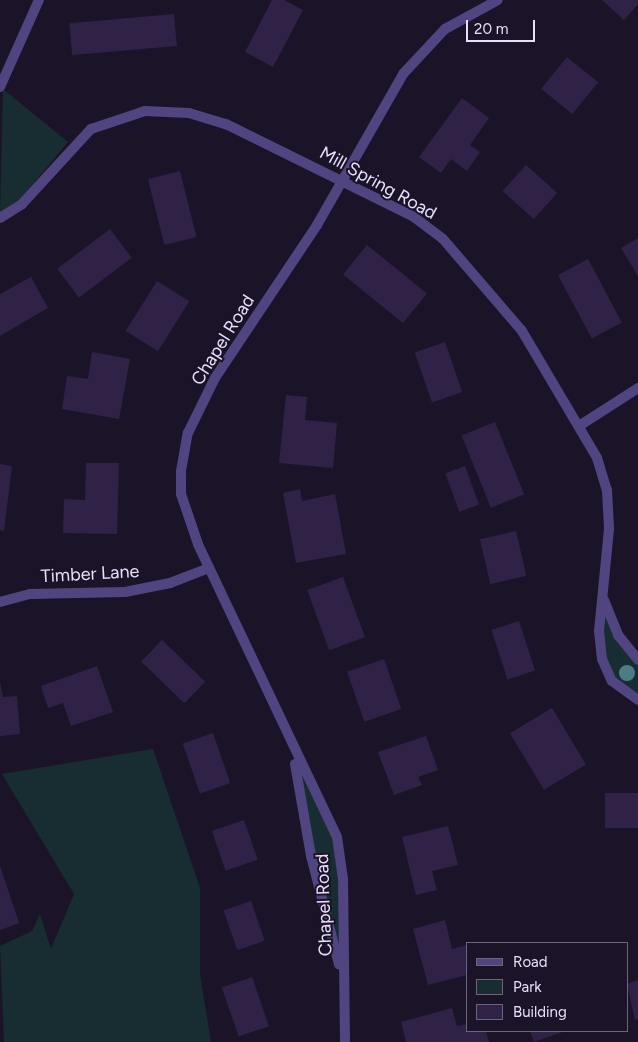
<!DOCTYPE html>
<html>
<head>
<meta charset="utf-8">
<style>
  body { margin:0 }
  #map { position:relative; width:638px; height:1042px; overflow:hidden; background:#1b1428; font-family:Figtree,sans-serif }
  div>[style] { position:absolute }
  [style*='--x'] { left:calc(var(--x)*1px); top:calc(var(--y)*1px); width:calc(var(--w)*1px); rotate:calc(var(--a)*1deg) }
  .green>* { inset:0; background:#172d31 }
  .building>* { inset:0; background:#302246; transform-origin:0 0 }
  .minor>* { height:10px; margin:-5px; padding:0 5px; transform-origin:5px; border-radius:5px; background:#514581 }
  .trees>* { width:16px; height:16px; margin:-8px; border-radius:50%; background:#4b7d82 }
  span { translate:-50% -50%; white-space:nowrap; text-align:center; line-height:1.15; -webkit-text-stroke:4px #1b1428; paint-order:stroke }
  .street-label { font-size:18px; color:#e7dffb }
  .legend { position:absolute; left:466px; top:942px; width:162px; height:90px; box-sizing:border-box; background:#1b1428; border:1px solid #6d657c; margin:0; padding:6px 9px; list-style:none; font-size:15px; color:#e7dffb }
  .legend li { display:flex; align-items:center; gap:10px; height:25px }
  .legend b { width:25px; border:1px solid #6d657c }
  .scale { position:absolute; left:466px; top:20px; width:69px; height:22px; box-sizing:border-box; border:2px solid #e7dffb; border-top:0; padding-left:6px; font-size:15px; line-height:18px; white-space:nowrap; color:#e7dffb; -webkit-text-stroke:4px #1b1428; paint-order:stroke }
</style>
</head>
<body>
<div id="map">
  <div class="green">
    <i style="clip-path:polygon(3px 89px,68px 142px,19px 201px,0 214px)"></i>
    <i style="clip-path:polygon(602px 592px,608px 615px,638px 660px,638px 700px,612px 681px,599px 631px)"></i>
    <i style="clip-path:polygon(153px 749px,200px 888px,200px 975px,211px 1042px,4px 1042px,0 946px,32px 931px,40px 914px,51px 949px,74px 894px,2px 774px)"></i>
    <i style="clip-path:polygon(294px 755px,337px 837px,342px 975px,326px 917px)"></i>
  </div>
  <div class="building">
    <i style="clip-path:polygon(272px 0,284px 0,303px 10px,273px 67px,245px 52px)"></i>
    <i style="clip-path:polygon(602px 0,638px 0,638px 4px,624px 20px)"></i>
    <i style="left:174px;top:14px;width:32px;height:105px;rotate:85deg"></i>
    <i style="left:567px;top:57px;width:40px;height:41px;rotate:39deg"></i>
    <i style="clip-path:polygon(462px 98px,489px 118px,470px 145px,480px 152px,467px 171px,451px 159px,441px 173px,419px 157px)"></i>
    <i style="left:526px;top:165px;width:42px;height:35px;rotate:42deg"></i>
    <i style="left:180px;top:171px;width:68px;height:33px;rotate:76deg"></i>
    <i style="left:110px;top:229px;width:36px;height:66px;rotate:53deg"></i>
    <i style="clip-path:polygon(638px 238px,638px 276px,621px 248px)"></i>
    <i style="left:367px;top:245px;width:77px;height:38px;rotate:39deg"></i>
    <i style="left:588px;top:259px;width:72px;height:34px;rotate:62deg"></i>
    <i style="clip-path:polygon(31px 277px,48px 308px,0 336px,0 294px)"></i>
    <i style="left:157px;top:281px;width:38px;height:59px;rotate:32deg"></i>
    <i style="left:445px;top:342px;width:53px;height:32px;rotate:71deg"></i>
    <i style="clip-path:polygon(92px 352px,130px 359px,119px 419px,62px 409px,67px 376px,88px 379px)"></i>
    <i style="clip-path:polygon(286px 395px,307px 397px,305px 420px,337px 423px,333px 468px,279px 463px)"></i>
    <i style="left:495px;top:422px;width:78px;height:36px;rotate:68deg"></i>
    <i style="clip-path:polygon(86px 463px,119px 463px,117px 534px,63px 533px,64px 499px,85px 500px)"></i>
    <i style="clip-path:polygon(0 464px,12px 466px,4px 531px,0 530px)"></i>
    <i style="left:465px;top:466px;width:41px;height:21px;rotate:70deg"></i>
    <i style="clip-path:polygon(300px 489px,302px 501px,335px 494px,346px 554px,296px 563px,283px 493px)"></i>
    <i style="left:516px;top:531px;width:46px;height:37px;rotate:77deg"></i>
    <i style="left:343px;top:577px;width:64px;height:38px;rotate:70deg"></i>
    <i style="left:519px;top:621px;width:52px;height:29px;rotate:72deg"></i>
    <i style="left:162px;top:640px;width:60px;height:30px;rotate:44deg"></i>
    <i style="left:384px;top:659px;width:53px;height:39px;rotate:71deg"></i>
    <i style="clip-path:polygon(97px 666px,113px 712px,71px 726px,63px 703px,48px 708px,41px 686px)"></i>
    <i style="clip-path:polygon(0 682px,3px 697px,17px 696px,20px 734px,0 736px)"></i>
    <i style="left:552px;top:708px;width:66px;height:49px;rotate:59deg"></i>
    <i style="left:213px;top:733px;width:53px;height:32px;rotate:71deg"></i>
    <i style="clip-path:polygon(426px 736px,438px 770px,418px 777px,422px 785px,394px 795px,378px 752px)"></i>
    <i style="left:638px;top:793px;width:35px;height:33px;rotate:90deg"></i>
    <i style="left:244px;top:820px;width:42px;height:34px;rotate:71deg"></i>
    <i style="clip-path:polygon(448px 826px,458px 865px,432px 871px,437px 890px,416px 895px,402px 837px)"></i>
    <i style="clip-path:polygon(0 866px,19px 923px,0 930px)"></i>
    <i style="left:251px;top:901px;width:42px;height:29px;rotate:71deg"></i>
    <i style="clip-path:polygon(445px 920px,452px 949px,467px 945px,467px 975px,428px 985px,413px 929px)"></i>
    <i style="left:252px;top:977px;width:52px;height:32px;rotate:71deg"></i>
    <i style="clip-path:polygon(638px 980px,638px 1019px,635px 1020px,627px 984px)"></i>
    <i style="clip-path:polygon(452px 1008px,457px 1026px,467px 1024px,467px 1031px,486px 1031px,489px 1042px,406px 1042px,401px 1022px)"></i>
    <i style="clip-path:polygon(530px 1031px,565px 1031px,534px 1042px)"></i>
  </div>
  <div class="minor">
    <i style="--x:0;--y:87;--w:95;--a:-65.9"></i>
    <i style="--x:0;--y:218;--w:26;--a:-32"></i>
    <i style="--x:22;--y:204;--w:102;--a:-47.4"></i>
    <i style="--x:91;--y:129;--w:57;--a:-18.4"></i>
    <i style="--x:145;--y:111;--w:44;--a:2.6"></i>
    <i style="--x:189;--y:113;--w:39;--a:17"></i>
    <i style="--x:226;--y:124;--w:210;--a:26.3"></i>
    <i style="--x:414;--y:217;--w:36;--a:37"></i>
    <i style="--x:443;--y:239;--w:121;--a:49.3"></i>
    <i style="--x:522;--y:331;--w:147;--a:59.4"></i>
    <i style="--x:597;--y:458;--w:34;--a:73"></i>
    <i style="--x:607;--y:490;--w:39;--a:87"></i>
    <i style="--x:609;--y:529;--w:102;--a:95.6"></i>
    <i style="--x:599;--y:631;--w:28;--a:84"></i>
    <i style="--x:602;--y:659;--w:24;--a:66"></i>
    <i style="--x:612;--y:681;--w:32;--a:36"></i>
    <i style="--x:579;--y:426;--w:70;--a:-32.8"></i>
    <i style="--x:604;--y:600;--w:38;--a:68"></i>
    <i style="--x:618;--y:635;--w:32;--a:51"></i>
    <i style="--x:0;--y:602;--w:31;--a:-15"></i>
    <i style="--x:30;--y:594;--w:95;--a:-1.2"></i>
    <i style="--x:125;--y:592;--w:46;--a:-11.3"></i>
    <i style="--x:170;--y:583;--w:42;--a:-21"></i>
    <i style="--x:295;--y:764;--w:93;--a:80.1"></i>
    <i style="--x:311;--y:856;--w:112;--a:75.5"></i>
    <i style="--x:345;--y:1042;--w:163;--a:-90.7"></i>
    <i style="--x:343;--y:879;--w:42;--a:-98.1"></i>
    <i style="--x:337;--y:837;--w:324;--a:-115.4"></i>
    <i style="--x:198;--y:544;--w:53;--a:-108.8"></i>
    <i style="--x:181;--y:494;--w:23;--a:-90"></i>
    <i style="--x:181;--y:471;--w:39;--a:-80"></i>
    <i style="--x:188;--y:433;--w:61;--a:-63.9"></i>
    <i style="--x:215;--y:378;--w:184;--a:-56.3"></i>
    <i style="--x:317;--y:225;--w:174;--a:-60.3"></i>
    <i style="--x:403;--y:74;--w:62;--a:-47"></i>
    <i style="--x:445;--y:29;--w:60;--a:-28.7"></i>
  </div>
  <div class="trees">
    <i style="left:627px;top:673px"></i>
  </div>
  <div class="street-label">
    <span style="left:378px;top:183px;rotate:29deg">Mill Spring Road</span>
    <span style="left:223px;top:340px;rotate:-58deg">Chapel Road</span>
    <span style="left:90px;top:574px;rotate:-3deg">Timber Lane</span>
    <span style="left:324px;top:905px;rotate:-92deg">Chapel Road</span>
  </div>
  <ul class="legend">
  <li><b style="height:6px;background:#514581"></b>Road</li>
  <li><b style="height:14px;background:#172d31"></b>Park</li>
  <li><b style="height:14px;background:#302246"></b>Building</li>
  </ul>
  <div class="scale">20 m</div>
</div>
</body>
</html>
